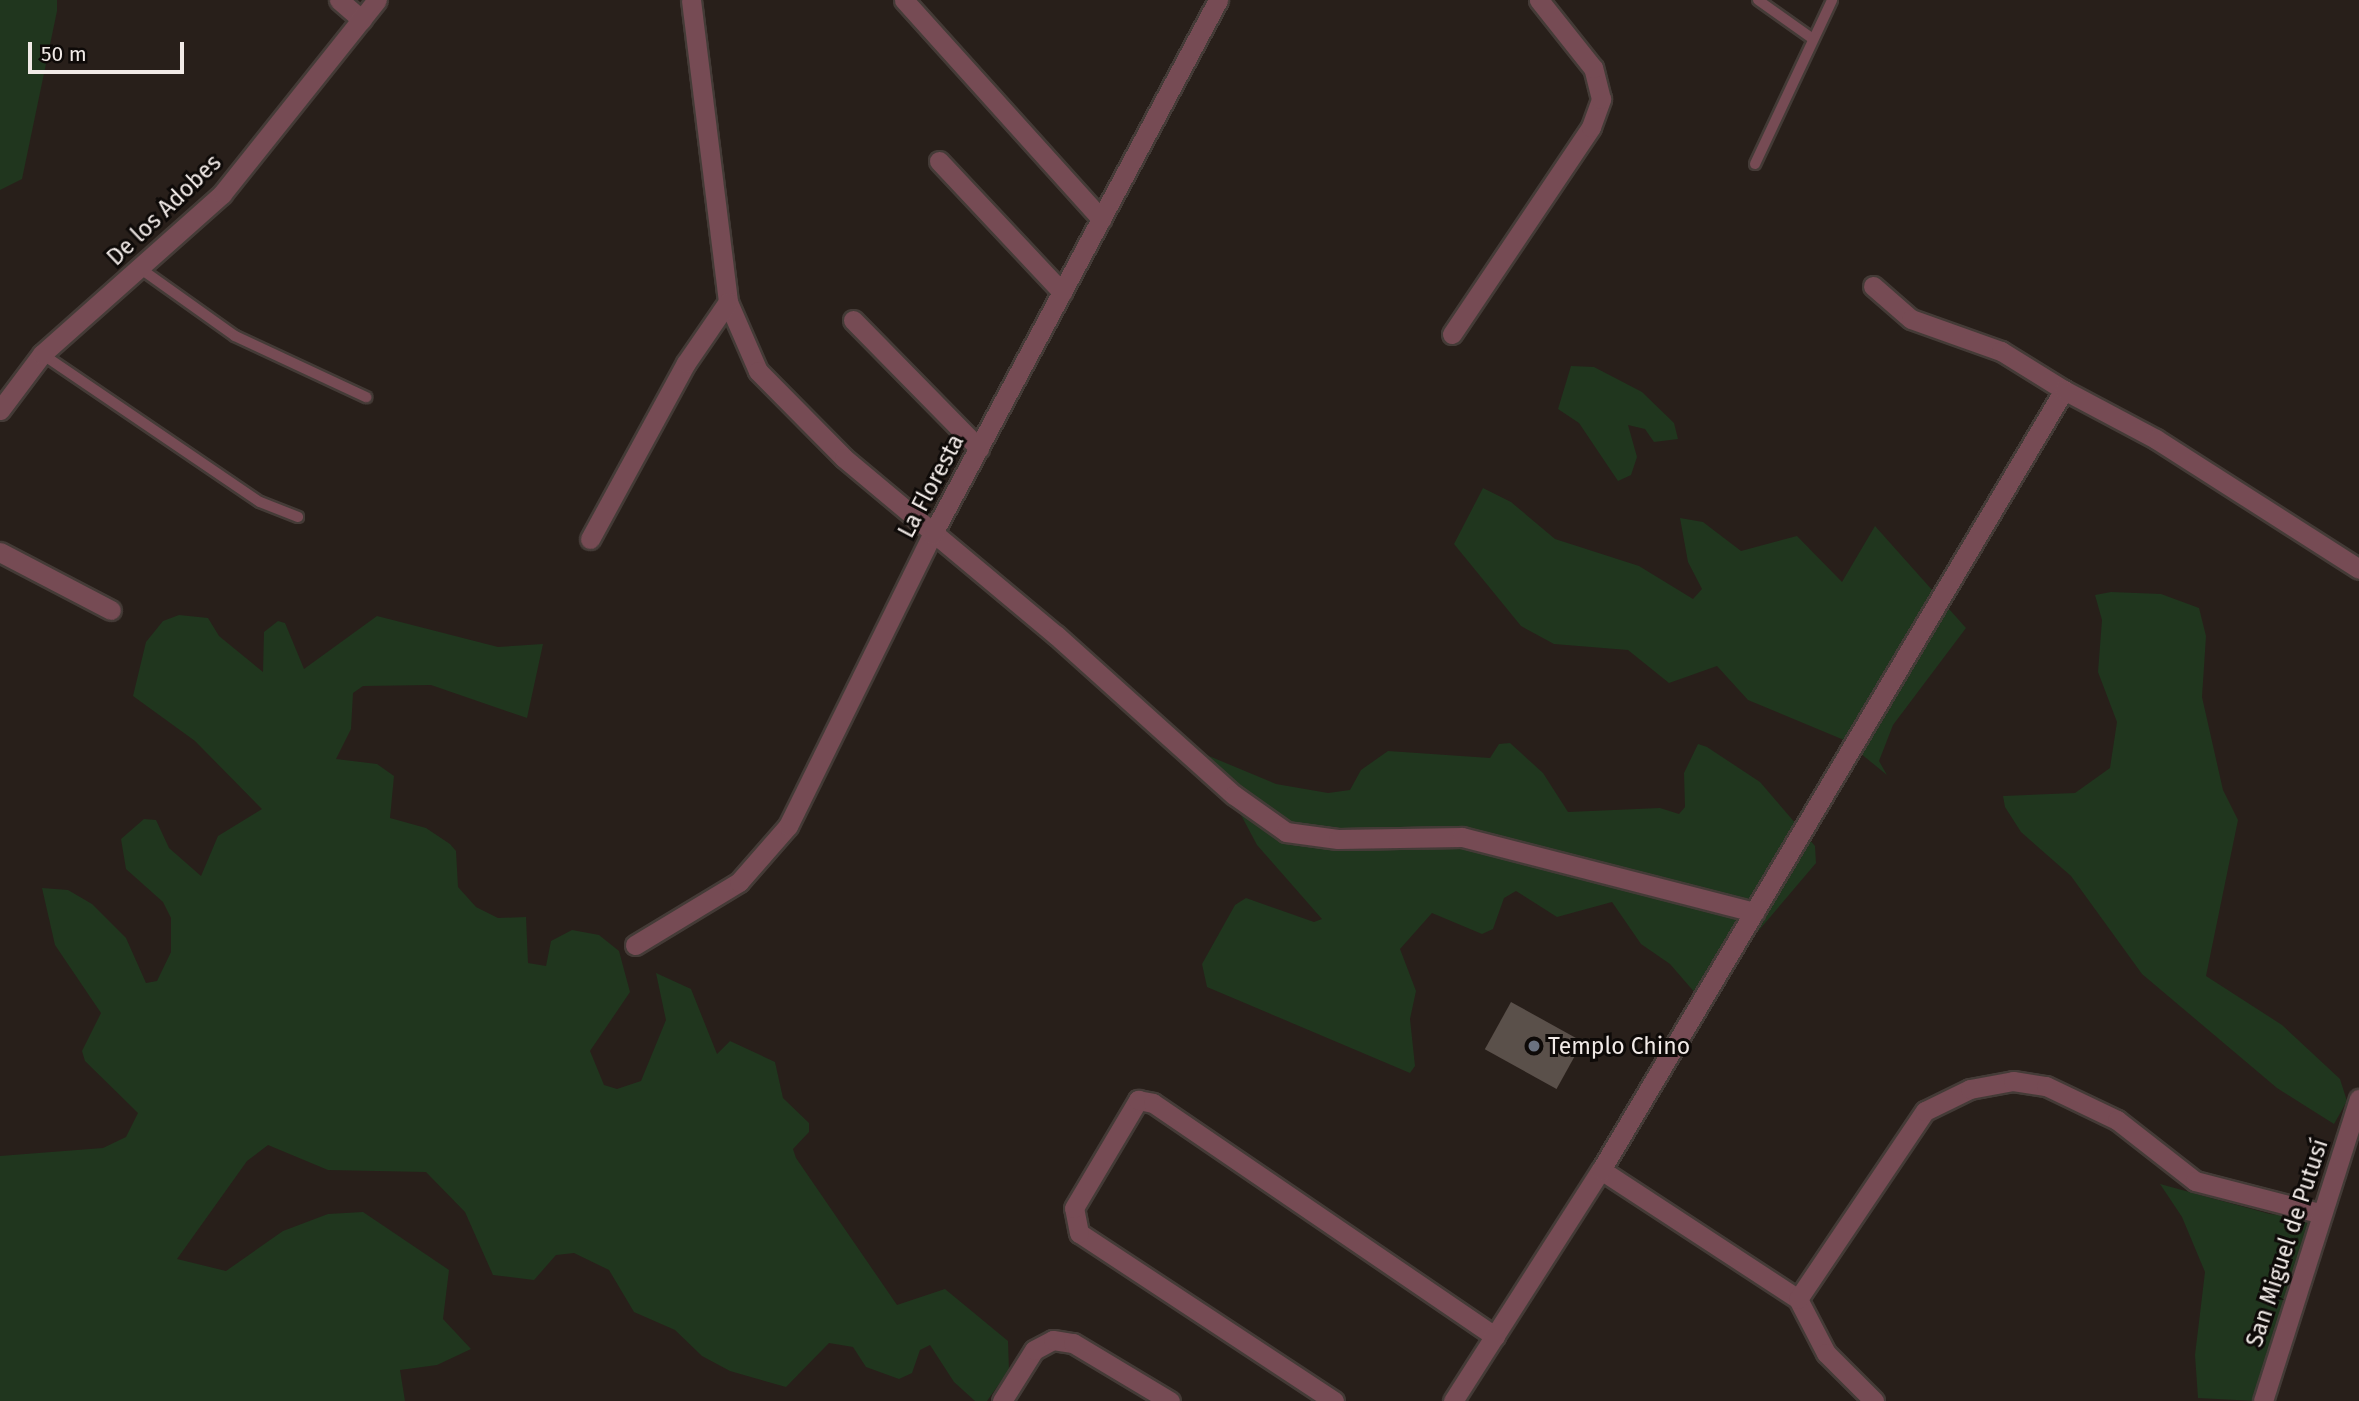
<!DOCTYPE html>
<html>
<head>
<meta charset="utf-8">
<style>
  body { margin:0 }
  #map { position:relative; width:2359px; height:1401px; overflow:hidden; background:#281f1a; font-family:"Fira Sans",sans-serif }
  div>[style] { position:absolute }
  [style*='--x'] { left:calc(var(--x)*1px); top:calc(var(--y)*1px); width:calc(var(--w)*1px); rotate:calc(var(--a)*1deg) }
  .green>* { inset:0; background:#20361e }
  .building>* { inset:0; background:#5a504a; transform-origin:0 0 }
  .roads { filter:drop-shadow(2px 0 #443b37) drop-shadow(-2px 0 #443b37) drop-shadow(0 2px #443b37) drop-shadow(0 -2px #443b37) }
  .service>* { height:10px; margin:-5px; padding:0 5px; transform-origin:5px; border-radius:5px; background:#764b54 }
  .minor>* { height:19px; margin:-9.5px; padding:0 9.5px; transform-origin:9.5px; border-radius:9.5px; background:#764b54 }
  .tertiary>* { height:19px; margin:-9.5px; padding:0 9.5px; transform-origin:9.5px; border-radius:9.5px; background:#764b54 }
  .dots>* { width:19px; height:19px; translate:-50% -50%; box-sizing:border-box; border:4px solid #0e0a08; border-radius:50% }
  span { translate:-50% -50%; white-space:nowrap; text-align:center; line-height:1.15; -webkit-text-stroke:6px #0e0a08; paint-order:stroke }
  .street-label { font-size:23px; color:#f1eae7 }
  .poi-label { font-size:23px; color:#f1eae7 }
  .left { translate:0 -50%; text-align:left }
  .scale { position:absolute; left:28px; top:42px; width:156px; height:32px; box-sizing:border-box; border:4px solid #f1eae7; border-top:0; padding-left:9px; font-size:21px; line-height:24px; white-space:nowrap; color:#f1eae7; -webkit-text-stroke:5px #0e0a08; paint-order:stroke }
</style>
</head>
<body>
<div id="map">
  <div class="green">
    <i style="clip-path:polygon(0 0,57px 0,57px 11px,22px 179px,0 190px)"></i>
    <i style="clip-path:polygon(1571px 366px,1594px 367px,1642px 392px,1674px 423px,1678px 439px,1654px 442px,1645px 429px,1628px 425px,1637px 457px,1631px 475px,1618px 481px,1579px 423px,1558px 409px)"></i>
    <i style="clip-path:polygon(1483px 488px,1511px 502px,1555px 539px,1639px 566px,1693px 599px,1702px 589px,1688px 562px,1680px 518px,1703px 522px,1741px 551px,1797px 536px,1842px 582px,1875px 526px,1966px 628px,1893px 725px,1879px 761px,1887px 775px,1844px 740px,1748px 700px,1717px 666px,1669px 683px,1628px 650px,1554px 644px,1521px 626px,1454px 544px)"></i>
    <i style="clip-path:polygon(2111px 592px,2161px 594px,2199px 608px,2206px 636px,2202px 697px,2223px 790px,2238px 820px,2206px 976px,2282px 1025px,2340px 1079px,2347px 1101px,2334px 1124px,2277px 1088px,2142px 974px,2071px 876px,2021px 832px,2005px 807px,2003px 796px,2075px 793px,2110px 768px,2117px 722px,2098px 672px,2102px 620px,2095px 595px)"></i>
    <i style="clip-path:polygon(179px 615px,208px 618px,219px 636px,263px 672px,264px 632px,278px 621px,285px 623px,304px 669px,377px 616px,498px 647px,543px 644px,527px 718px,431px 685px,363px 686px,353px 693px,351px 729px,336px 759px,377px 764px,394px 776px,390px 818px,426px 828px,450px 844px,456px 851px,458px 887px,476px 907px,498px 918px,526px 917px,528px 963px,546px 966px,551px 941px,572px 930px,599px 935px,619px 951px,630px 992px,590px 1051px,604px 1085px,617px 1089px,641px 1081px,666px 1020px,656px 973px,691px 989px,717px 1054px,730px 1041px,775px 1062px,783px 1098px,809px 1123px,809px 1132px,793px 1149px,796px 1158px,897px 1305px,945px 1289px,1008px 1341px,1009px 1370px,987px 1401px,975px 1401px,954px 1382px,930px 1345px,920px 1350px,912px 1373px,899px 1379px,866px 1367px,853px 1347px,829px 1343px,786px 1387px,730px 1371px,702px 1356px,675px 1330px,634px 1312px,609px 1270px,574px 1253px,556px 1255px,534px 1280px,493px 1275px,465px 1212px,426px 1172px,328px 1170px,268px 1145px,247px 1161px,177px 1259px,226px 1271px,283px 1231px,328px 1214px,363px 1212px,449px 1270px,443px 1319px,471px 1349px,437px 1365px,400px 1370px,405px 1401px,0 1401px,0 1156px,103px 1148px,126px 1137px,138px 1113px,85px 1061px,82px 1051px,101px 1013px,55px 945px,42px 888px,68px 890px,92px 904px,126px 938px,146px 983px,157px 981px,171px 952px,171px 918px,163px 902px,126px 869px,121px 839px,144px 819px,156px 820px,169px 848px,201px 876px,218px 836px,262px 809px,195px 741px,133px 696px,146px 642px,163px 621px)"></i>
    <i style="clip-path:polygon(1510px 743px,1543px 773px,1568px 812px,1660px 808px,1679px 814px,1685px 807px,1684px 773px,1698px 744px,1707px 747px,1760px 782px,1815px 846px,1816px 863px,1754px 936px,1709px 1009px,1670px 964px,1641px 944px,1612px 902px,1557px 917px,1516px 891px,1504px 898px,1493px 929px,1482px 934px,1432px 913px,1400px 949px,1416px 991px,1410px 1019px,1415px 1066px,1410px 1073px,1207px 987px,1202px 964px,1235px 905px,1246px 898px,1314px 922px,1322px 919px,1257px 845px,1240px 813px,1196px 776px,1187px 755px,1197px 751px,1276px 784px,1328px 793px,1350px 790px,1361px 770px,1388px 751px,1490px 758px,1499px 744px)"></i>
    <i style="clip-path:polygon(2160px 1184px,2270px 1214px,2324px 1219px,2270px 1348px,2256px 1401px,2198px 1398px,2195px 1355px,2205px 1272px,2182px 1217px)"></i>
  </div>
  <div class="building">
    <i style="left:1511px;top:1002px;width:82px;height:54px;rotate:29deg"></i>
  </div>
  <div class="roads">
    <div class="service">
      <i style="--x:1758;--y:0;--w:67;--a:35.3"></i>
      <i style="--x:1755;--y:164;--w:181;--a:-64.8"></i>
      <i style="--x:141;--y:269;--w:115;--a:35.5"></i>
      <i style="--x:235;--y:336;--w:145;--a:25"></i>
      <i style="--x:42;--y:354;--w:263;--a:34.2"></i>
      <i style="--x:260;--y:502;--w:41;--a:21.5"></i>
    </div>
    <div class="minor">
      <i style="--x:339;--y:0;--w:30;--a:41"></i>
      <i style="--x:691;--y:0;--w:304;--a:83"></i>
      <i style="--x:728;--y:302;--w:75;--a:66.5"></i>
      <i style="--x:758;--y:371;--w:122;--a:45.3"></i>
      <i style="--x:844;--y:458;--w:276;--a:39.9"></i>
      <i style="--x:1056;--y:635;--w:239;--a:42"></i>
      <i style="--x:1234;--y:795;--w:64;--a:35.4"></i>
      <i style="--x:1286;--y:832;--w:52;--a:7.7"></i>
      <i style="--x:1338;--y:839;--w:124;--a:-0.9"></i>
      <i style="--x:1462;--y:837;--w:302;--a:14.4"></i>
      <i style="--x:904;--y:0;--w:295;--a:48"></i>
      <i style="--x:939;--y:161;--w:180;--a:46.8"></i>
      <i style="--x:1873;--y:286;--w:50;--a:41"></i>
      <i style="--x:1911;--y:319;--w:96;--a:19.6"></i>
      <i style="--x:2001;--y:351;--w:74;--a:31.8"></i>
      <i style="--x:853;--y:320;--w:180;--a:45.5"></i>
      <i style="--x:1452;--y:334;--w:249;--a:-56.1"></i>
      <i style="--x:1591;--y:127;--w:30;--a:-70"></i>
      <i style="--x:1601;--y:99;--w:32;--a:-104"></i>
      <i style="--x:1593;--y:68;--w:87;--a:-128.5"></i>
      <i style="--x:0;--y:410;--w:70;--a:-53.1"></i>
      <i style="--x:42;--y:354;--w:241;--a:-41.6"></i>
      <i style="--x:222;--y:194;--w:248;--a:-51.4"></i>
      <i style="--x:590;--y:539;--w:200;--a:-61.4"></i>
      <i style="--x:686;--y:363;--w:74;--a:-55.5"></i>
      <i style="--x:0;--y:552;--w:125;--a:27.6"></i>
      <i style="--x:635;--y:945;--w:122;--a:-31.2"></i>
      <i style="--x:739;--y:882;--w:74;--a:-48.8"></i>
      <i style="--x:788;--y:826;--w:325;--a:-63.7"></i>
      <i style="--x:932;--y:535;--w:607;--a:-61.87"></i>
      <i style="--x:1601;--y:1170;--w:235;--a:33.2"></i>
      <i style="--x:1798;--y:1299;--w:61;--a:62.6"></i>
      <i style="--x:1826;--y:1353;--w:68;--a:45"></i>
      <i style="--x:1798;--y:1299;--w:227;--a:-56"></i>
      <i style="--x:1925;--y:1111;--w:50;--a:-26.1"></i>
      <i style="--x:1970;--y:1089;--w:44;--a:-10.5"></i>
      <i style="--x:2013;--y:1081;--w:33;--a:9"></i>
      <i style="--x:2046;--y:1086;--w:79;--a:25.6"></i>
      <i style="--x:2117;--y:1120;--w:99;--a:38"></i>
      <i style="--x:2195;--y:1181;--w:128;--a:14.5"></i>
      <i style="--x:1002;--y:1401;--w:60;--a:-57.9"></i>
      <i style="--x:1034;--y:1350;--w:21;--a:-28"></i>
      <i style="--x:1053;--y:1340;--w:20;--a:9"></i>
      <i style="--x:1073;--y:1343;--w:113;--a:30.9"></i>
      <i style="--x:1334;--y:1401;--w:305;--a:-146.6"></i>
      <i style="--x:1079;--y:1233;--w:25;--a:-101"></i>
      <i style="--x:1074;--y:1208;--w:126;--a:-59.3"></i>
      <i style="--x:1138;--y:1100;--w:15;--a:11"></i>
      <i style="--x:1153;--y:1103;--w:414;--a:34.3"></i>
      <i style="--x:1453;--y:1401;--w:274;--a:-57.4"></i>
      <i style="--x:1601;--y:1170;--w:907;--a:-59.31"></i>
      <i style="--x:2064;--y:390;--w:104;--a:28"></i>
      <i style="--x:2156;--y:439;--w:241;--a:32.6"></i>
    </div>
    <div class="tertiary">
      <i style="--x:2263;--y:1401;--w:317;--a:-72.4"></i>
    </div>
  </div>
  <div class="dots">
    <i style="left:1534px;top:1046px;background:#6b7280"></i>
  </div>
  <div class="street-label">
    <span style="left:164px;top:210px;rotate:-44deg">De los Adobes</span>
    <span style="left:931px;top:486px;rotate:-62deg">La Floresta</span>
    <span style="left:2287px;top:1243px;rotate:-72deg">San Miguel de Putusí</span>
  </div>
  <div class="poi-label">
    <span class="left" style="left:1548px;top:1046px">Templo Chino</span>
  </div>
  <div class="scale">50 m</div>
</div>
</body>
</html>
